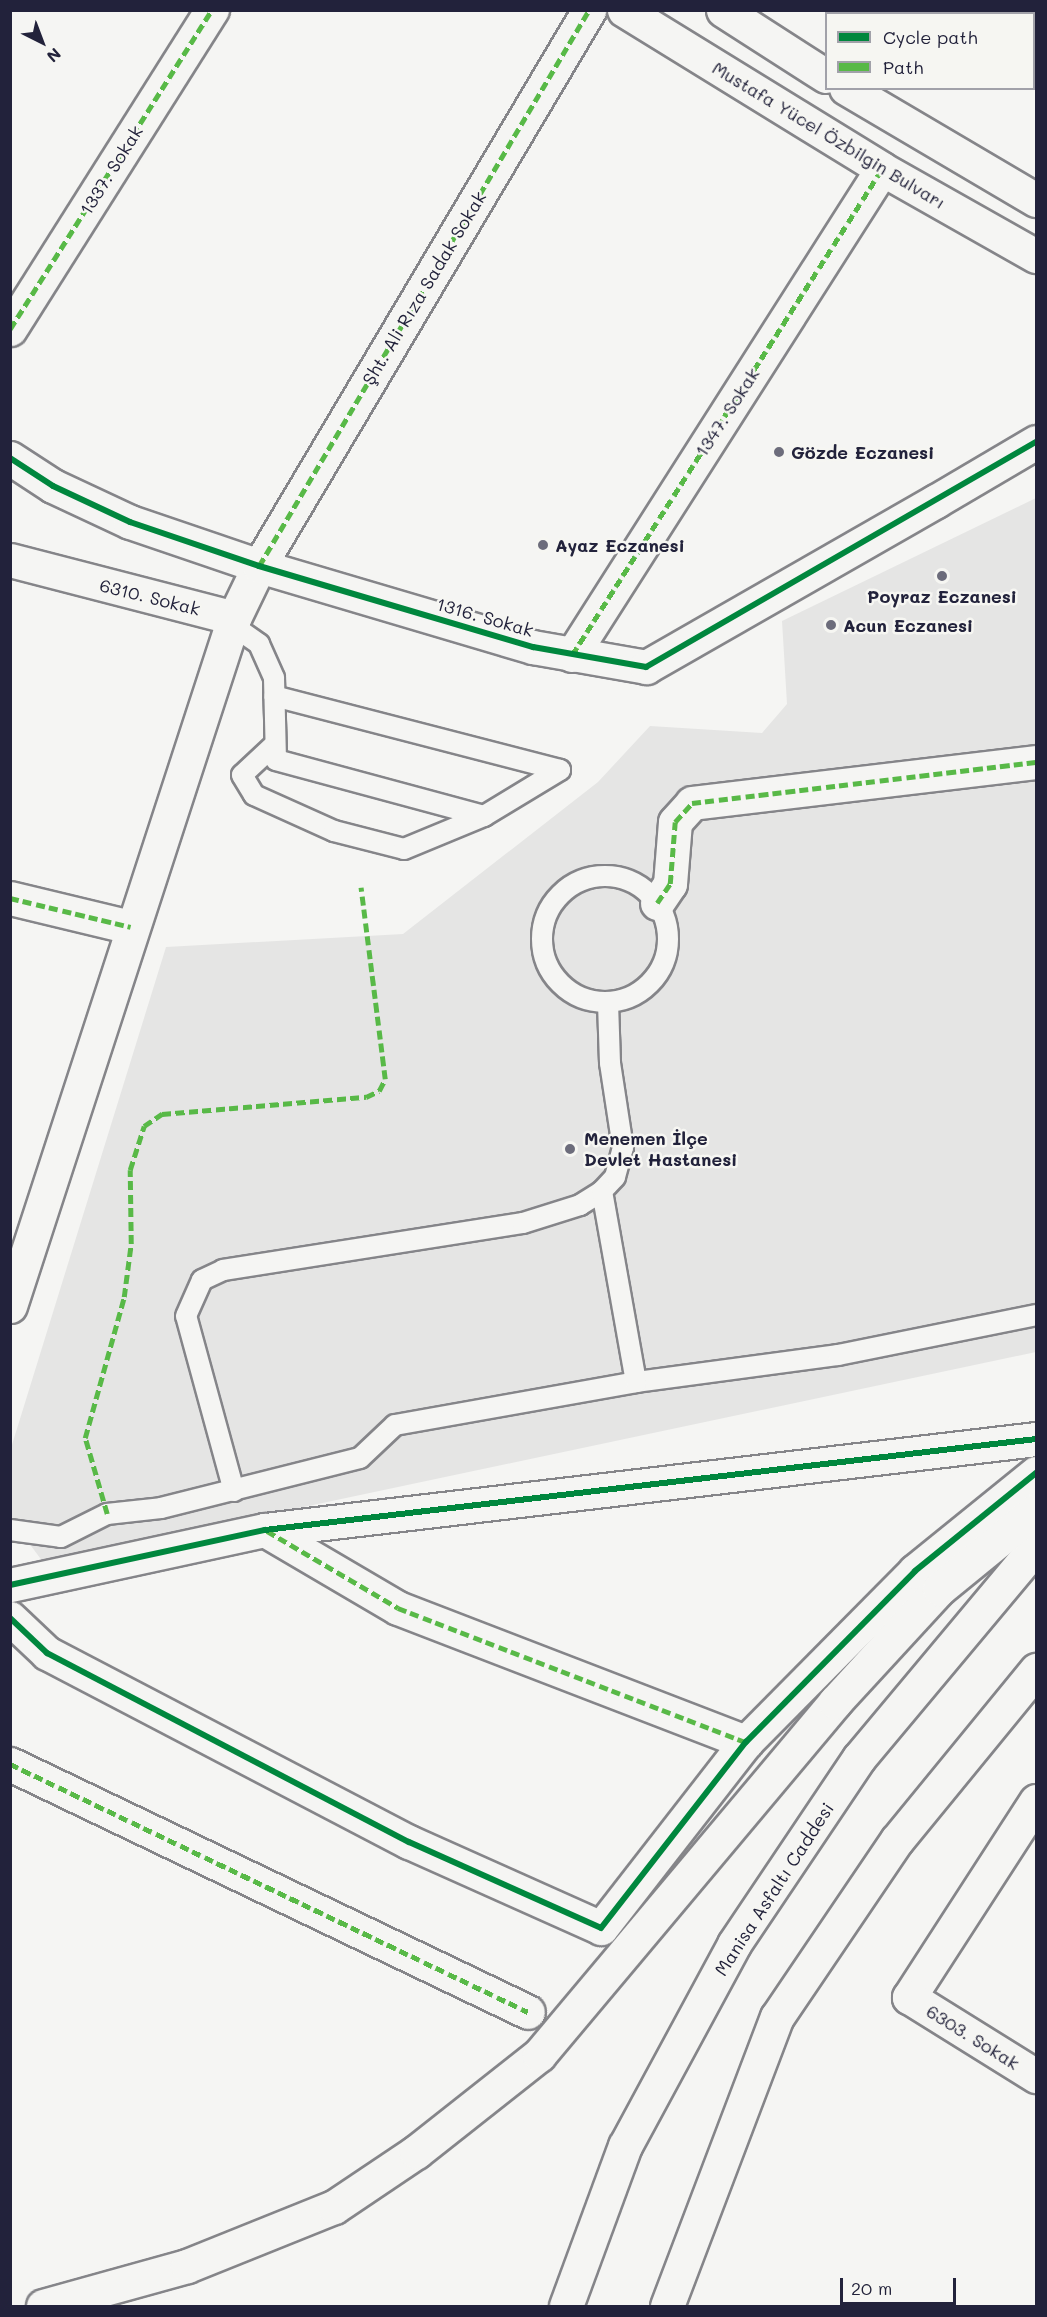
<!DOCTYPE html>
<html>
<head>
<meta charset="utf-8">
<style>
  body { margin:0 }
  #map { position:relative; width:1047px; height:2317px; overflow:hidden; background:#f5f5f3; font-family:Mali,sans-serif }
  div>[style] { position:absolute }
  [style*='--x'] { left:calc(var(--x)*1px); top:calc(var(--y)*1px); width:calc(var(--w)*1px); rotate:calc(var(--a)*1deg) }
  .built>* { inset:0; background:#e5e5e4 }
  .roads { filter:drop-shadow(2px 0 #858589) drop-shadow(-2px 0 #858589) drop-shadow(0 2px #858589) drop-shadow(0 -2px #858589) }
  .service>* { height:20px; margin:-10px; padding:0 10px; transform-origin:10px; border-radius:10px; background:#f5f5f3 }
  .service>.ring { margin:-10px; padding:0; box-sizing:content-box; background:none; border:20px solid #f5f5f3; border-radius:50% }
  .minor>* { height:33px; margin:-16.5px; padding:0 16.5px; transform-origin:16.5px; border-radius:16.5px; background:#f5f5f3 }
  .tertiary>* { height:33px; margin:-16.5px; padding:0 16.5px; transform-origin:16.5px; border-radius:16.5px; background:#f5f5f3 }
  .trunk>* { height:33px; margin:-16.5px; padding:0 16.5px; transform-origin:16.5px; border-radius:16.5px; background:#f5f5f3 }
  .motorway>* { height:33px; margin:-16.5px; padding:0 16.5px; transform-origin:16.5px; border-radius:16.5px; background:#f5f5f3 }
  .quiet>* { height:4.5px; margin-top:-2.25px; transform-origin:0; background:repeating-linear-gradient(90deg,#58b947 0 9px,transparent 0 13.5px) }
  .cycleway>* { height:6px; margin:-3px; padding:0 3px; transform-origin:3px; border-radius:3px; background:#00873e }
  .dots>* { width:16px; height:16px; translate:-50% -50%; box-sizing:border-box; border:3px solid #f6f6f2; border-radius:50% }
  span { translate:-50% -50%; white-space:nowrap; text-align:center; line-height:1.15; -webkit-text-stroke:5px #f6f6f2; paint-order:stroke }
  .street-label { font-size:18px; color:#22223b }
  .poi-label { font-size:18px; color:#22223b; font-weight:700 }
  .left { translate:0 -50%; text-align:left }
  .frame { position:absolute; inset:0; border:12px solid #22223b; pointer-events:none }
  .legend { position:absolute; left:825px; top:12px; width:210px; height:78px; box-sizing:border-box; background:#f6f6f2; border:2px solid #a1a1a9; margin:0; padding:8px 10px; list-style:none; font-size:18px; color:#22223b }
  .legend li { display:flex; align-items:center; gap:12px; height:30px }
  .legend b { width:30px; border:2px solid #a1a1a9 }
  .north { position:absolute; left:12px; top:12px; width:60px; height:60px; -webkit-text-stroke:4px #f6f6f2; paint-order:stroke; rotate:138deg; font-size:16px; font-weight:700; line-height:24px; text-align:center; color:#22223b }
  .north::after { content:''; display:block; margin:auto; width:21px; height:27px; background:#22223b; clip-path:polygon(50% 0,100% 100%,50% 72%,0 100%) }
  .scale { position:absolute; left:840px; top:2278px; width:116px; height:27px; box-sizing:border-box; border:3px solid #22223b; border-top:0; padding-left:8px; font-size:18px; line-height:21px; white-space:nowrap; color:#22223b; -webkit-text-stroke:4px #f6f6f2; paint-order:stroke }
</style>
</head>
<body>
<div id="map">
  <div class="built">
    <i style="clip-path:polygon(1036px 498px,1036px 1352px,43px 1562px,11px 1519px,11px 1448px,166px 947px,403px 934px,598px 782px,650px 726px,762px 733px,787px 704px,782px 621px)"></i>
  </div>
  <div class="roads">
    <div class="service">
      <i style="--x:232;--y:625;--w:33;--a:35"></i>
      <i style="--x:259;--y:644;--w:37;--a:66"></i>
      <i style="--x:274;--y:678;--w:82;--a:88.6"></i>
      <i style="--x:276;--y:760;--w:215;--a:15.1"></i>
      <i style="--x:272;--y:747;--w:41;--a:137"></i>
      <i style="--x:242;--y:775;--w:23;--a:59"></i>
      <i style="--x:254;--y:795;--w:88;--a:24.2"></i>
      <i style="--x:334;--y:831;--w:72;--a:14.4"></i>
      <i style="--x:404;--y:849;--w:87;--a:-22.4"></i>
      <i style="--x:484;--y:816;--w:89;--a:-31.2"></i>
      <i style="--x:560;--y:770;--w:295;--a:-165.5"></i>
      <i class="ring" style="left:542px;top:876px;width:106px;height:106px"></i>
      <i style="--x:636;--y:1382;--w:204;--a:-7.6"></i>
      <i style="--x:838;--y:1355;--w:202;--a:-11.4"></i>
      <i style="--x:234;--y:1491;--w:181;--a:-105.3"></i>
      <i style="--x:186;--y:1316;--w:39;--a:-66"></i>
      <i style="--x:202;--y:1280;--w:23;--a:-25"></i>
      <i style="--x:223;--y:1270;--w:304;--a:-8.9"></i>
      <i style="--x:523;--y:1223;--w:60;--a:-17.5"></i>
      <i style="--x:580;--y:1205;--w:26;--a:-32"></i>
      <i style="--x:602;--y:1191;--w:19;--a:-47"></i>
      <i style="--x:615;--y:1177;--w:30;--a:-75"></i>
      <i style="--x:623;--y:1148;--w:86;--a:-98.7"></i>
      <i style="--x:610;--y:1063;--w:60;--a:-91.9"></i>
      <i style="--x:10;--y:1530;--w:51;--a:7.8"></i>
      <i style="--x:61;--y:1537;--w:51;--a:-26.6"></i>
      <i style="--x:107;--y:1514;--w:54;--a:-6.3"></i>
      <i style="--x:161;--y:1508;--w:205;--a:-14.1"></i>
      <i style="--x:360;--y:1458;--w:48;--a:-43.3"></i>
      <i style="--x:395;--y:1425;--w:245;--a:-10.1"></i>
      <i style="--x:636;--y:1382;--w:194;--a:-100.1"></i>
    </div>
    <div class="minor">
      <i style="--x:10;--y:329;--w:378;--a:-57.7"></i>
      <i style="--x:10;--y:458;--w:51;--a:33.1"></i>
      <i style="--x:53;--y:486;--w:85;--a:25.1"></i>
      <i style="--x:130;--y:522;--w:136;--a:18.8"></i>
      <i style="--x:259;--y:566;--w:286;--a:16.5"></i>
      <i style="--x:533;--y:647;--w:115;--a:10"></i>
      <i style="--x:646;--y:667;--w:334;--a:-29.8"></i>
      <i style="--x:10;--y:560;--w:231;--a:14.5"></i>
      <i style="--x:234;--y:618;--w:58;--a:-64.3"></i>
      <i style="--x:259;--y:566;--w:647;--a:-59.31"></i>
      <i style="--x:572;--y:655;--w:576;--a:-57.47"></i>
      <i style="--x:10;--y:898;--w:124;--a:13.5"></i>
      <i style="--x:657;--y:903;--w:23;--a:-56"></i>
      <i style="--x:670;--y:884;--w:62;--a:-85.4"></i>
      <i style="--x:675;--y:822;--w:25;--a:-48"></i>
      <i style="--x:692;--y:803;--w:346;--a:-6.8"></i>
      <i style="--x:10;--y:1306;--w:724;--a:-71.97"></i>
      <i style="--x:265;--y:1530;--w:154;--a:30.4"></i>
      <i style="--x:398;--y:1608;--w:373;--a:21.1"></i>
      <i style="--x:10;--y:1764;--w:574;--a:25.58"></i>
      <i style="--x:1036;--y:1801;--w:234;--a:122.9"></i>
      <i style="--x:909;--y:1997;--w:150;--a:31.9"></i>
    </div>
    <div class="tertiary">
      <i style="--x:624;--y:10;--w:303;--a:31.6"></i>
      <i style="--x:882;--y:169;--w:177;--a:29.5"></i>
      <i style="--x:723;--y:10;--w:122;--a:32.7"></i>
      <i style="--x:846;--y:88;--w:221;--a:30.5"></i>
      <i style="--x:936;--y:501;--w:116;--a:-30.5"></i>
      <i style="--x:10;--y:1585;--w:261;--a:-12.2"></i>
      <i style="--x:265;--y:1530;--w:776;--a:-6.73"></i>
      <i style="--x:10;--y:1618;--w:51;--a:43.4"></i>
      <i style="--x:47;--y:1653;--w:408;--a:27.6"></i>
      <i style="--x:409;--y:1842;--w:210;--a:24.1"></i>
      <i style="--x:601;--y:1928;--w:236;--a:-52.1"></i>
      <i style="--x:746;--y:1742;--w:240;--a:-45.3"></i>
      <i style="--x:915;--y:1571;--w:156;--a:-39"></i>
    </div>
    <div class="trunk">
      <i style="--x:566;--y:2306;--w:171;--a:-69.8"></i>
      <i style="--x:625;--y:2146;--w:230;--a:-61.6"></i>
      <i style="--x:734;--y:1944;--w:224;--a:-56.1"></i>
      <i style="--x:859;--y:1758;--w:276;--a:-50.1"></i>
      <i style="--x:667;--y:2306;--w:309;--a:-69.2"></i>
      <i style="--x:777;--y:2017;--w:214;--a:-55.9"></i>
      <i style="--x:897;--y:1840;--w:220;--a:-50.7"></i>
    </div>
    <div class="motorway">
      <i style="--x:43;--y:2306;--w:149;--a:-15.5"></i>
      <i style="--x:187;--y:2266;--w:158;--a:-21.9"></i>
      <i style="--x:334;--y:2207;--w:99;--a:-33.9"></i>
      <i style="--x:416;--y:2152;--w:157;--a:-38.3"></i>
      <i style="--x:539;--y:2055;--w:461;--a:-50"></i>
      <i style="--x:835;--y:1702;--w:154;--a:-47.4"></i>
      <i style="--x:939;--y:1589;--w:125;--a:-39.2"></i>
    </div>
  </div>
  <div class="quiet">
    <i style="--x:10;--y:329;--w:378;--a:-57.7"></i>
    <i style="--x:259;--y:566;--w:647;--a:-59.31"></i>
    <i style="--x:572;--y:655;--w:576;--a:-57.47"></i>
    <i style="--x:10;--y:898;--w:124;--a:13.5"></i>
    <i style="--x:657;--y:903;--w:23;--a:-56"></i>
    <i style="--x:670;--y:884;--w:62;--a:-85.4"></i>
    <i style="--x:675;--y:822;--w:25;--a:-48"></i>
    <i style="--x:692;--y:803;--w:346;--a:-6.8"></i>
    <i style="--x:107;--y:1514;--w:79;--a:-106.1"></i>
    <i style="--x:85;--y:1438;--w:146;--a:-74.5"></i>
    <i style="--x:124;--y:1297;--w:53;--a:-82.5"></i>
    <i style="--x:131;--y:1244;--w:74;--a:-90.8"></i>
    <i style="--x:130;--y:1170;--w:46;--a:-72.3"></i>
    <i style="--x:144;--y:1126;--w:22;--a:-34"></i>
    <i style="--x:162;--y:1114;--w:205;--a:-4.8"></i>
    <i style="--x:366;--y:1097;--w:14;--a:-25"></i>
    <i style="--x:379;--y:1091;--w:13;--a:-63"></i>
    <i style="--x:385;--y:1079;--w:193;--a:-97.2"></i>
    <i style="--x:267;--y:1531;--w:152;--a:30.4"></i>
    <i style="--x:398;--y:1608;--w:373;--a:21.1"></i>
    <i style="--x:10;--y:1764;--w:574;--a:25.58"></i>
  </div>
  <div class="cycleway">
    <i style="--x:10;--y:458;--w:51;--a:33.1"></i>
    <i style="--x:53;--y:486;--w:85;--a:25.1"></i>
    <i style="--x:130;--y:522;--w:136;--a:18.8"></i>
    <i style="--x:259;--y:566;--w:286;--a:16.5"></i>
    <i style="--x:533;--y:647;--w:115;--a:10"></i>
    <i style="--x:646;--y:667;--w:450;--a:-30"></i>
    <i style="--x:10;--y:1585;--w:261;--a:-12.2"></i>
    <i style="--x:265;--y:1530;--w:776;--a:-6.73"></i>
    <i style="--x:10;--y:1618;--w:51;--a:43.4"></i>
    <i style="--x:47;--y:1653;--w:408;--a:27.6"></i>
    <i style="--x:409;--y:1842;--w:210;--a:24.1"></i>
    <i style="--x:601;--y:1928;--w:236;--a:-52.1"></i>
    <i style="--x:746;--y:1742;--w:240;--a:-45.3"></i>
    <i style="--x:915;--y:1571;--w:156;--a:-39"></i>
  </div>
  <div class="dots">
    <i style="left:779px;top:452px;background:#6c6c7b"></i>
    <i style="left:543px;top:545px;background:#6c6c7b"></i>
    <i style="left:942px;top:576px;background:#6c6c7b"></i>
    <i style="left:831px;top:625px;background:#6c6c7b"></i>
    <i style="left:570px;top:1149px;background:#6c6c7b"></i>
  </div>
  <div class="street-label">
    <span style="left:829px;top:135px;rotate:31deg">Mustafa Yücel Özbilgin Bulvarı</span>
    <span style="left:111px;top:170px;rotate:-58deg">1337. Sokak</span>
    <span style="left:424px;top:288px;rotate:-59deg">Şht. Ali Rıza Sadak Sokak</span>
    <span style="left:727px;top:412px;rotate:-57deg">1347. Sokak</span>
    <span style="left:150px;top:597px;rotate:14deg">6310. Sokak</span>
    <span style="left:485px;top:617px;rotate:16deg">1316. Sokak</span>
    <span style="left:774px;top:1889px;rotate:-57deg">Manisa Asfaltı Caddesi</span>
    <span style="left:973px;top:2037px;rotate:32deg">6303. Sokak</span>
  </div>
  <div class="poi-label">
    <span class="left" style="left:791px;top:452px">Gözde Eczanesi</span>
    <span class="left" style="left:555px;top:545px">Ayaz Eczanesi</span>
    <span style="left:942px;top:596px">Poyraz Eczanesi</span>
    <span class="left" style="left:843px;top:625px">Acun Eczanesi</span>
    <span class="left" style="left:584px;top:1149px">Menemen İlçe<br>Devlet Hastanesi</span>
  </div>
  <div class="frame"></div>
  <ul class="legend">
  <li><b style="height:8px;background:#00873e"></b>Cycle path</li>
  <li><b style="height:8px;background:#58b947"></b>Path</li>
  </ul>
  <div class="north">N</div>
  <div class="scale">20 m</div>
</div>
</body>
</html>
